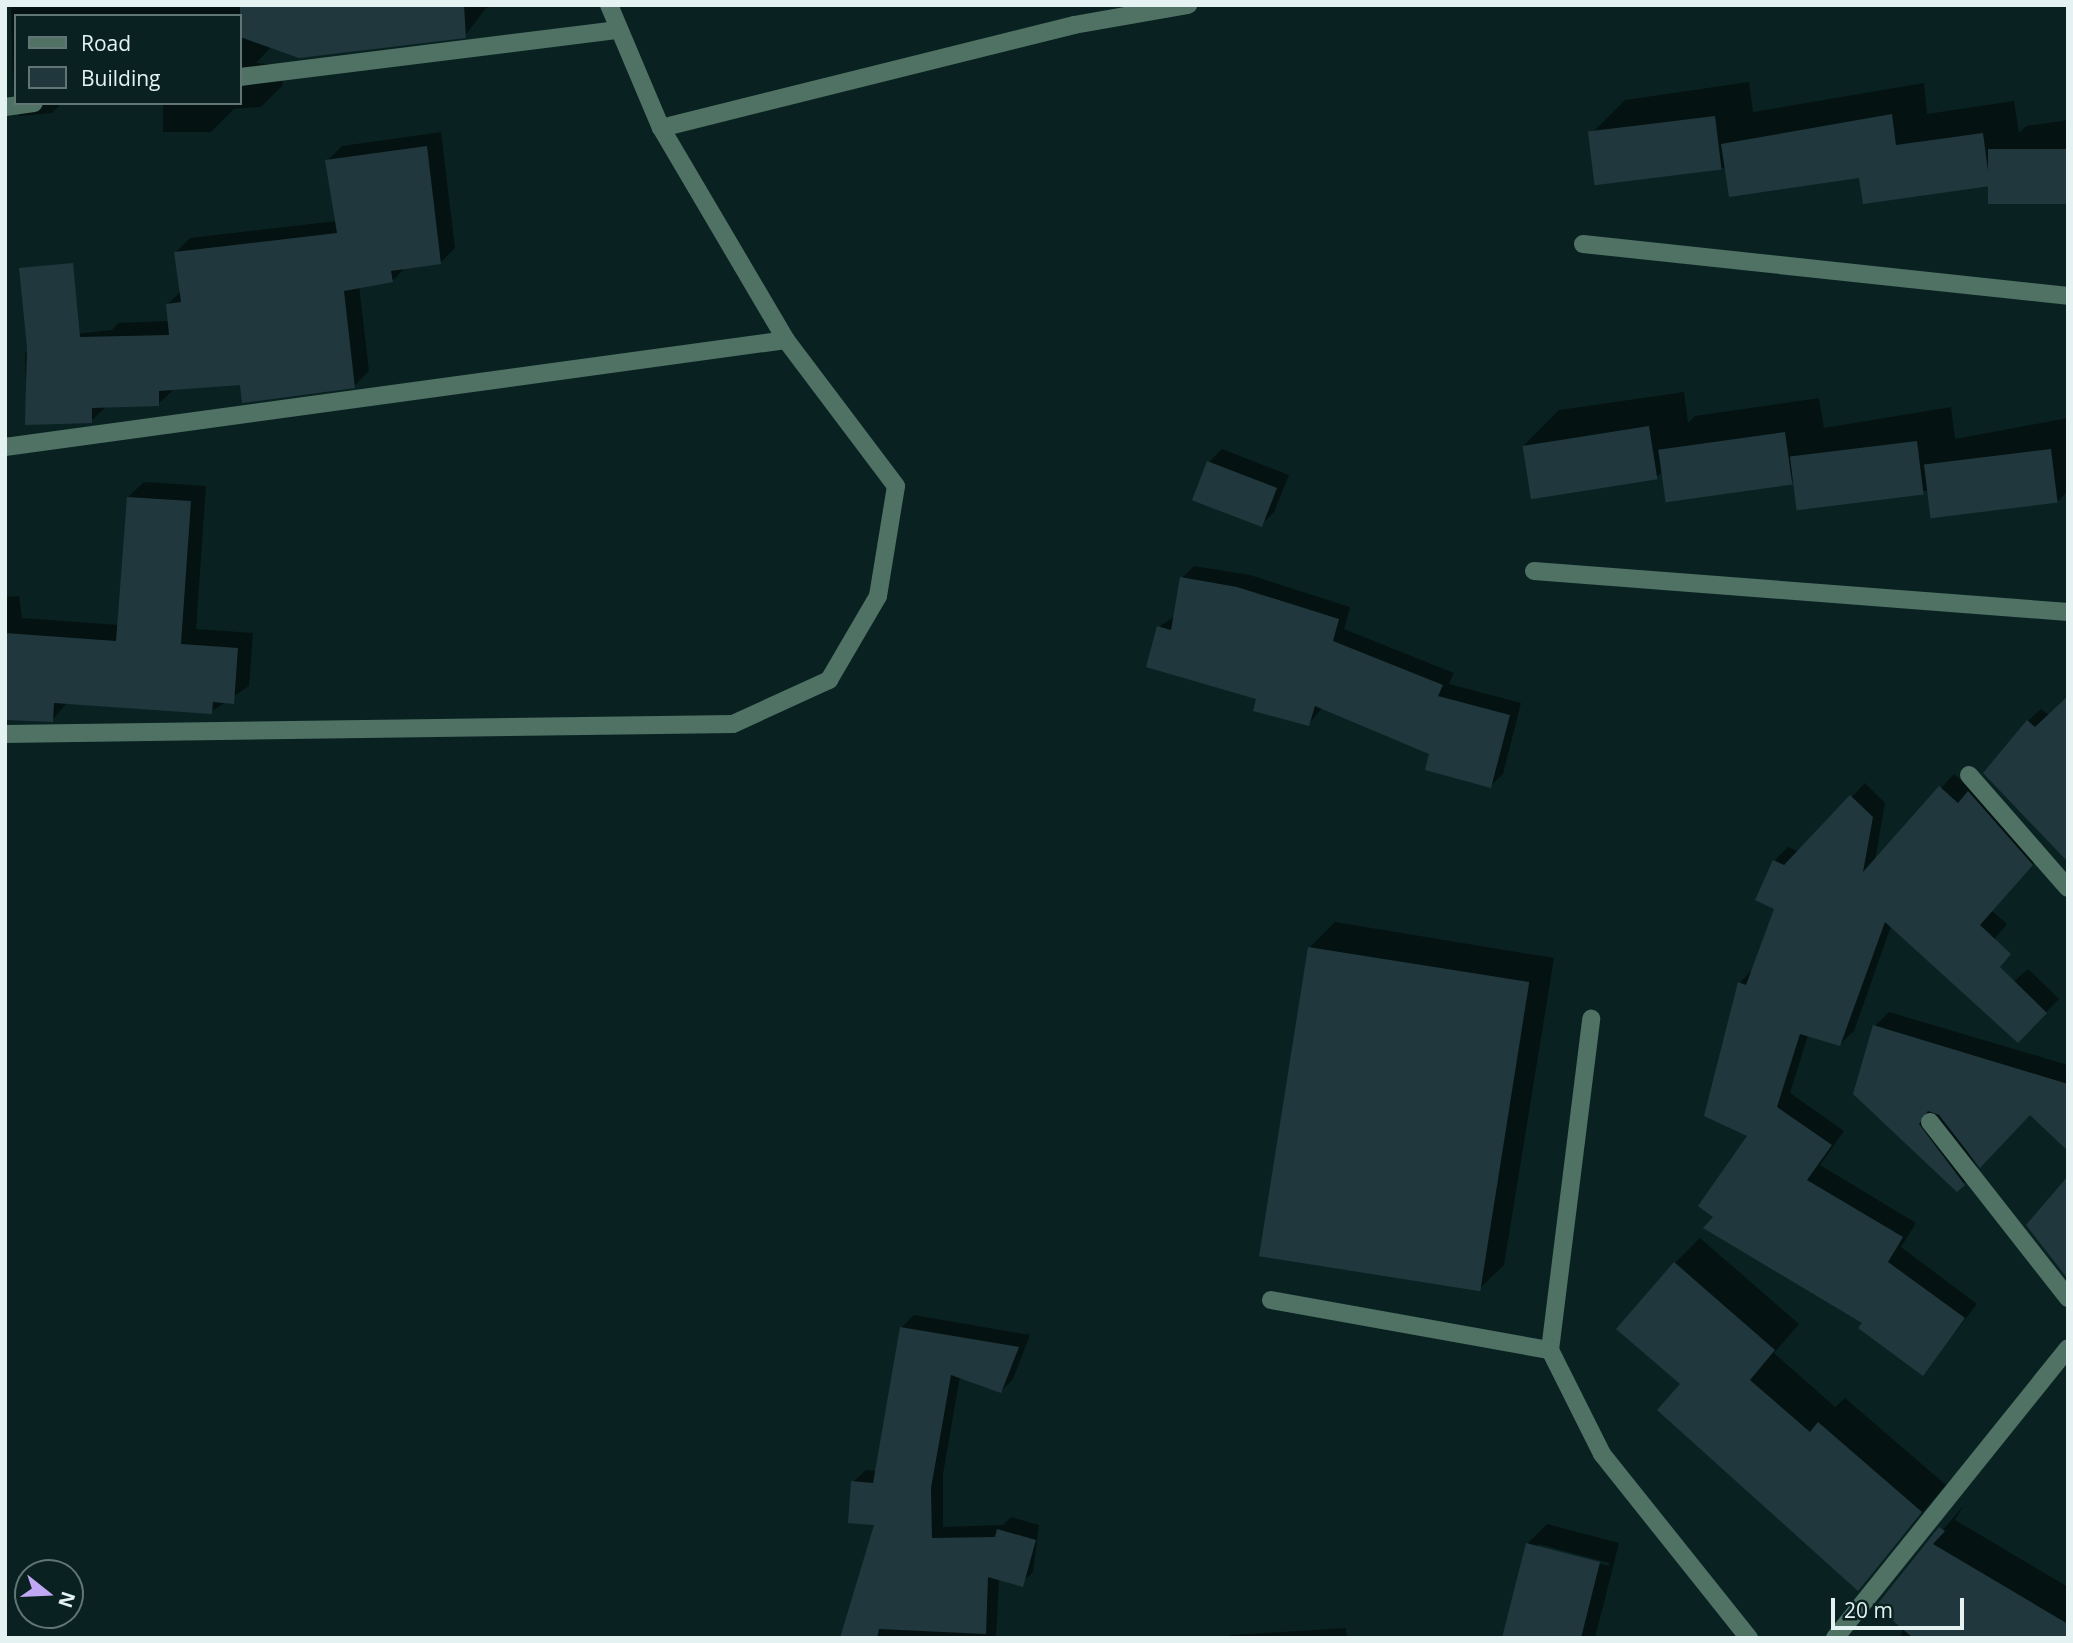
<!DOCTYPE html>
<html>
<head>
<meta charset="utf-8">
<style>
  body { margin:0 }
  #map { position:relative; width:2073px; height:1643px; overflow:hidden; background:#092221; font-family:"Open Sans",sans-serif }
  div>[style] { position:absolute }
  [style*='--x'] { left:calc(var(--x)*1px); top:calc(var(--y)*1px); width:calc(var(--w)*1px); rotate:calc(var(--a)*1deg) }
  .shadow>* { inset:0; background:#0007 }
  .building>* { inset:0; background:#20383d; transform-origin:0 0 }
  .minor>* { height:18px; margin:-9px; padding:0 9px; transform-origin:9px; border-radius:9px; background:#4f7264 }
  span { translate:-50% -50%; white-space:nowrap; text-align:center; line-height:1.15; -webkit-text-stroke:6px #092221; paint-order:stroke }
  .frame { position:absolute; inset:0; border:7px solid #e4f2f1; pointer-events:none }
  .legend { position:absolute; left:14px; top:14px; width:228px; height:91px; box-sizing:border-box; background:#092221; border:2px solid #617574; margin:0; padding:9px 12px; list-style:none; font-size:21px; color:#e4f2f1 }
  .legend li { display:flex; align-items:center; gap:14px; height:35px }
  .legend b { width:35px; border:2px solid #617574 }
  .north { position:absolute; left:14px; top:1559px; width:70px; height:70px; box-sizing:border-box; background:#092221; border:2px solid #617574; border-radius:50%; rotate:108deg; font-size:19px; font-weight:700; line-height:28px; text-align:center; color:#e4f2f1 }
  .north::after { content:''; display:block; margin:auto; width:24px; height:32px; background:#c0a8f4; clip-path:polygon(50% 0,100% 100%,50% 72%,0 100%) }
  .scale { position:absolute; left:1831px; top:1598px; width:133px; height:32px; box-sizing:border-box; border:4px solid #e4f2f1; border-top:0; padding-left:9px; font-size:21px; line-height:24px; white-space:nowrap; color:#e4f2f1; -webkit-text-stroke:5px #092221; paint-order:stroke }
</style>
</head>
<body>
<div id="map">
  <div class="shadow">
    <i style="clip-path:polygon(11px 5px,499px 5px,486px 8px,465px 36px,272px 46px,256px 63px,281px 65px,283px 85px,261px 107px,234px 109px,211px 132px,163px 132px,163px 103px,240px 103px,240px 16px,16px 16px,13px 93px)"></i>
    <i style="clip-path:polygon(1749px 82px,1753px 112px,1924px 83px,1927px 114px,2014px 101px,2019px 133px,2026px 126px,2068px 120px,2068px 202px,1994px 180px,1721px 168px,1590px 135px,1625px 100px)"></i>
    <i style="clip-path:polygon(31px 103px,62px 103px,52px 113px,18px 116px)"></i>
    <i style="clip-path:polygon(441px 132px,455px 248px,440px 263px,406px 267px,392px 281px,359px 286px,369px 371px,354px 386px,241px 383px,173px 390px,158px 404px,107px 406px,91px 421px,27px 423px,25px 353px,40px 338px,112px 330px,118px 323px,169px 321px,168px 304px,181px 291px,175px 253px,190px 238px,337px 221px,327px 161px,342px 146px)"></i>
    <i style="clip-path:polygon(1684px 392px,1688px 423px,1695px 416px,1819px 398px,1824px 428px,1951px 407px,1955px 439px,2068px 418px,2068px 491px,2058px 501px,1663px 471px,1656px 478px,1524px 445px,1559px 410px)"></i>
    <i style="clip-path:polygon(1222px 449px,1289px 475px,1274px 512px,1261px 525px,1209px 462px)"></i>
    <i style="clip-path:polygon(144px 482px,206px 486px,196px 629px,253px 633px,249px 686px,211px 712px,68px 702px,52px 720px,5px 719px,5px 597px,19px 596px,22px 618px,119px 625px,128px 497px)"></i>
    <i style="clip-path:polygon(1194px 566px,1250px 575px,1350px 607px,1344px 629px,1454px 673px,1449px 684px,1521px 703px,1503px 774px,1490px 786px,1431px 753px,1322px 708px,1309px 724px,1258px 698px,1159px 627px,1175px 616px,1182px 578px)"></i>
    <i style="clip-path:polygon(2041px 709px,2049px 715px,2068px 849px,2028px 721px)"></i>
    <i style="clip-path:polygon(1954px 774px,2045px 851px,1992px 911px,2007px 924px,1969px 970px,1891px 926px,1854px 1031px,1840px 1044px,1808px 1035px,1790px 1093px,1844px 1131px,1820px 1165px,1916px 1223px,1901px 1247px,1977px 1304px,1923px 1373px,1864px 1322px,1716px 1216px,1750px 1135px,1739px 983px,1753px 969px,1776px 908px,1757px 899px,1774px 861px,1788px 847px,1799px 852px,1865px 783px,1885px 803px,1875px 860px)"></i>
    <i style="clip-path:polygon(1335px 922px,1554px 958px,1504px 1265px,1478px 1290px,1309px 948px)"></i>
    <i style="clip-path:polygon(2028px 969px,2059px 999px,2018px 1041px,1996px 997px)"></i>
    <i style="clip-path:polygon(1889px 1012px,2068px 1065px,2068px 1149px,2030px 1113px,1959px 1137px,1978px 1169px,1957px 1190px,1855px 1093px,1875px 1026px)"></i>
    <i style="clip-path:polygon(1700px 1238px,1799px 1324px,1774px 1353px,1835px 1407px,1845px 1398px,1946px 1485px,1858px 1588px,1675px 1263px)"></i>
    <i style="clip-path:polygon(914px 1315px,1030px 1335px,1013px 1379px,1001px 1391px,960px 1376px,943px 1474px,943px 1527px,1003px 1525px,1011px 1517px,1039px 1525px,1033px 1572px,1020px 1584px,999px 1578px,996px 1638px,857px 1638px,876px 1523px,853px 1482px,866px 1470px,876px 1471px,902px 1327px)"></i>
    <i style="clip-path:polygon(1964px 1505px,1955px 1520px,2068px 1587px,2068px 1638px,1900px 1638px,1903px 1628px,1878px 1606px)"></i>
    <i style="clip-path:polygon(evenodd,1547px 1524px,1619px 1543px,1595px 1638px,1503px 1638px,1528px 1543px,1547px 1524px,1538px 1544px,1609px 1563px,1609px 1566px,1538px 1548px,1538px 1544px)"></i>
    <i style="clip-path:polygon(1346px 1628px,1347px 1638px,1228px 1638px,1231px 1635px)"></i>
  </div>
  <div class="building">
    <i style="clip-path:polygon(240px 5px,464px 5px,466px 38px,299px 58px,240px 37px)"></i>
    <i style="clip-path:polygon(1892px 114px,1896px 145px,1983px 133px,1990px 186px,1863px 204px,1859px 178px,1729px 197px,1721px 144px)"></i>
    <i style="left:1715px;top:116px;width:54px;height:128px;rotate:83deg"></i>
    <i style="clip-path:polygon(427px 146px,441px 264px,391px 271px,393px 282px,344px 291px,355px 388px,242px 403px,240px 385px,159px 391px,159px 406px,92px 408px,92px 423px,25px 425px,27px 347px,19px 268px,73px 263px,80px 337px,169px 335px,166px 304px,181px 302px,174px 252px,337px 233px,325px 160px)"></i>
    <i style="left:2068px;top:149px;width:55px;height:80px;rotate:90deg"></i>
    <i style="left:1649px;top:426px;width:54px;height:128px;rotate:81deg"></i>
    <i style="left:1785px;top:432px;width:53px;height:128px;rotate:82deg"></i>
    <i style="left:1917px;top:441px;width:54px;height:128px;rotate:83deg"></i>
    <i style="left:2051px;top:449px;width:54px;height:128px;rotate:83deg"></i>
    <i style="left:1207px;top:461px;width:75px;height:42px;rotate:21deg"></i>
    <i style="clip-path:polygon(127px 497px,191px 501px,181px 644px,238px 648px,234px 704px,213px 702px,212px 714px,54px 703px,53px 722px,5px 720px,5px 633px,116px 641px)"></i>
    <i style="clip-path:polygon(1180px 577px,1237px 587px,1339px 619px,1333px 641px,1443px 685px,1438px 696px,1510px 715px,1491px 788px,1425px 770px,1429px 754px,1315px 706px,1309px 726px,1253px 711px,1256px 699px,1146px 667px,1157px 626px,1171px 630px)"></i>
    <i style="clip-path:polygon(2068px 696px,2068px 862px,1983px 773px,2027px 720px,2035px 727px)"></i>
    <i style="clip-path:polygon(1939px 786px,1958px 803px,1968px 791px,2033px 865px,1980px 925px,2011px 954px,2000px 967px,2047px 1013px,2018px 1043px,1885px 922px,1840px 1046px,1800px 1034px,1777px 1107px,1832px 1145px,1807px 1180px,1903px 1237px,1888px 1262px,1965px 1318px,1923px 1376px,1858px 1328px,1862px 1323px,1703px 1228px,1713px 1217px,1698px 1206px,1747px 1136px,1704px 1116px,1738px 982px,1746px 985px,1774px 909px,1755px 900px,1773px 860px,1784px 865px,1850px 795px,1873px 817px,1863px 872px)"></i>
    <i style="left:1308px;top:947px;width:224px;height:313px;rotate:9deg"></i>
    <i style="clip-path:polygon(1873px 1025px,2068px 1084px,2068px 1151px,2030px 1115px,1980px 1168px,1939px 1115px,1928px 1111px,1919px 1124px,1965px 1185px,1957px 1192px,1853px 1094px)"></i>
    <i style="clip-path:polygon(2068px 1176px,2068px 1279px,2026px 1225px)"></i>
    <i style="clip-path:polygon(1674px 1262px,1775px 1350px,1750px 1380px,1810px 1432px,1818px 1422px,1922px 1512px,1858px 1591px,1657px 1410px,1680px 1384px,1616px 1329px)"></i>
    <i style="clip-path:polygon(900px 1327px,1019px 1347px,1001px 1393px,951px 1375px,931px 1488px,932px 1538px,995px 1537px,997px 1529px,1036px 1540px,1023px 1587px,988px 1577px,986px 1634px,879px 1629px,877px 1638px,840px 1638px,874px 1525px,848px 1523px,851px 1481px,873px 1483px)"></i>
    <i style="clip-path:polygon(1939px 1527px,1945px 1531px,1933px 1544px,2068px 1624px,2068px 1638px,1913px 1638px,1876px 1606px)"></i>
    <i style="clip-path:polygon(1526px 1543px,1600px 1562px,1581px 1638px,1502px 1638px)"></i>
  </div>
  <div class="minor">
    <i style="--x:240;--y:77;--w:381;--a:-7.1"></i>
    <i style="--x:5;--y:107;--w:29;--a:-8"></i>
    <i style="--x:661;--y:128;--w:426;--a:-14"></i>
    <i style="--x:1074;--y:25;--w:116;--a:-10"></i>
    <i style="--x:1583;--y:244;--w:488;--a:6.1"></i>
    <i style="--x:5;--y:447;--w:788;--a:-7.8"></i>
    <i style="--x:1534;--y:571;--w:536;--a:4.39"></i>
    <i style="--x:5;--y:734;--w:728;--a:-0.79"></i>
    <i style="--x:733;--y:724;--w:106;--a:-24.6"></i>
    <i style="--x:829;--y:680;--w:97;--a:-59.7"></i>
    <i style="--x:878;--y:596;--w:111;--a:-80.7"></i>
    <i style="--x:896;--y:486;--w:183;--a:-127"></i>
    <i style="--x:786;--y:340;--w:246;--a:-120.5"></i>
    <i style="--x:661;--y:128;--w:134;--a:-112.9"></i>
    <i style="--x:1969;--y:775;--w:150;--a:48.8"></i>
    <i style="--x:1930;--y:1122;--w:224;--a:51.9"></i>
    <i style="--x:1271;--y:1300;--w:283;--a:10.2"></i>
    <i style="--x:1550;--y:1350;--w:334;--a:-82.9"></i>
    <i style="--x:1550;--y:1350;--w:116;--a:63.4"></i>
    <i style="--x:1602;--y:1454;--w:236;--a:51.4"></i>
    <i style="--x:1835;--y:1638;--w:372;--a:-51.2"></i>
  </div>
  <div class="frame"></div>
  <ul class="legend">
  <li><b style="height:9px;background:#4f7264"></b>Road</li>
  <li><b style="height:19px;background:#20383d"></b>Building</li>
  </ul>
  <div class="north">N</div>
  <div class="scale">20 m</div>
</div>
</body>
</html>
